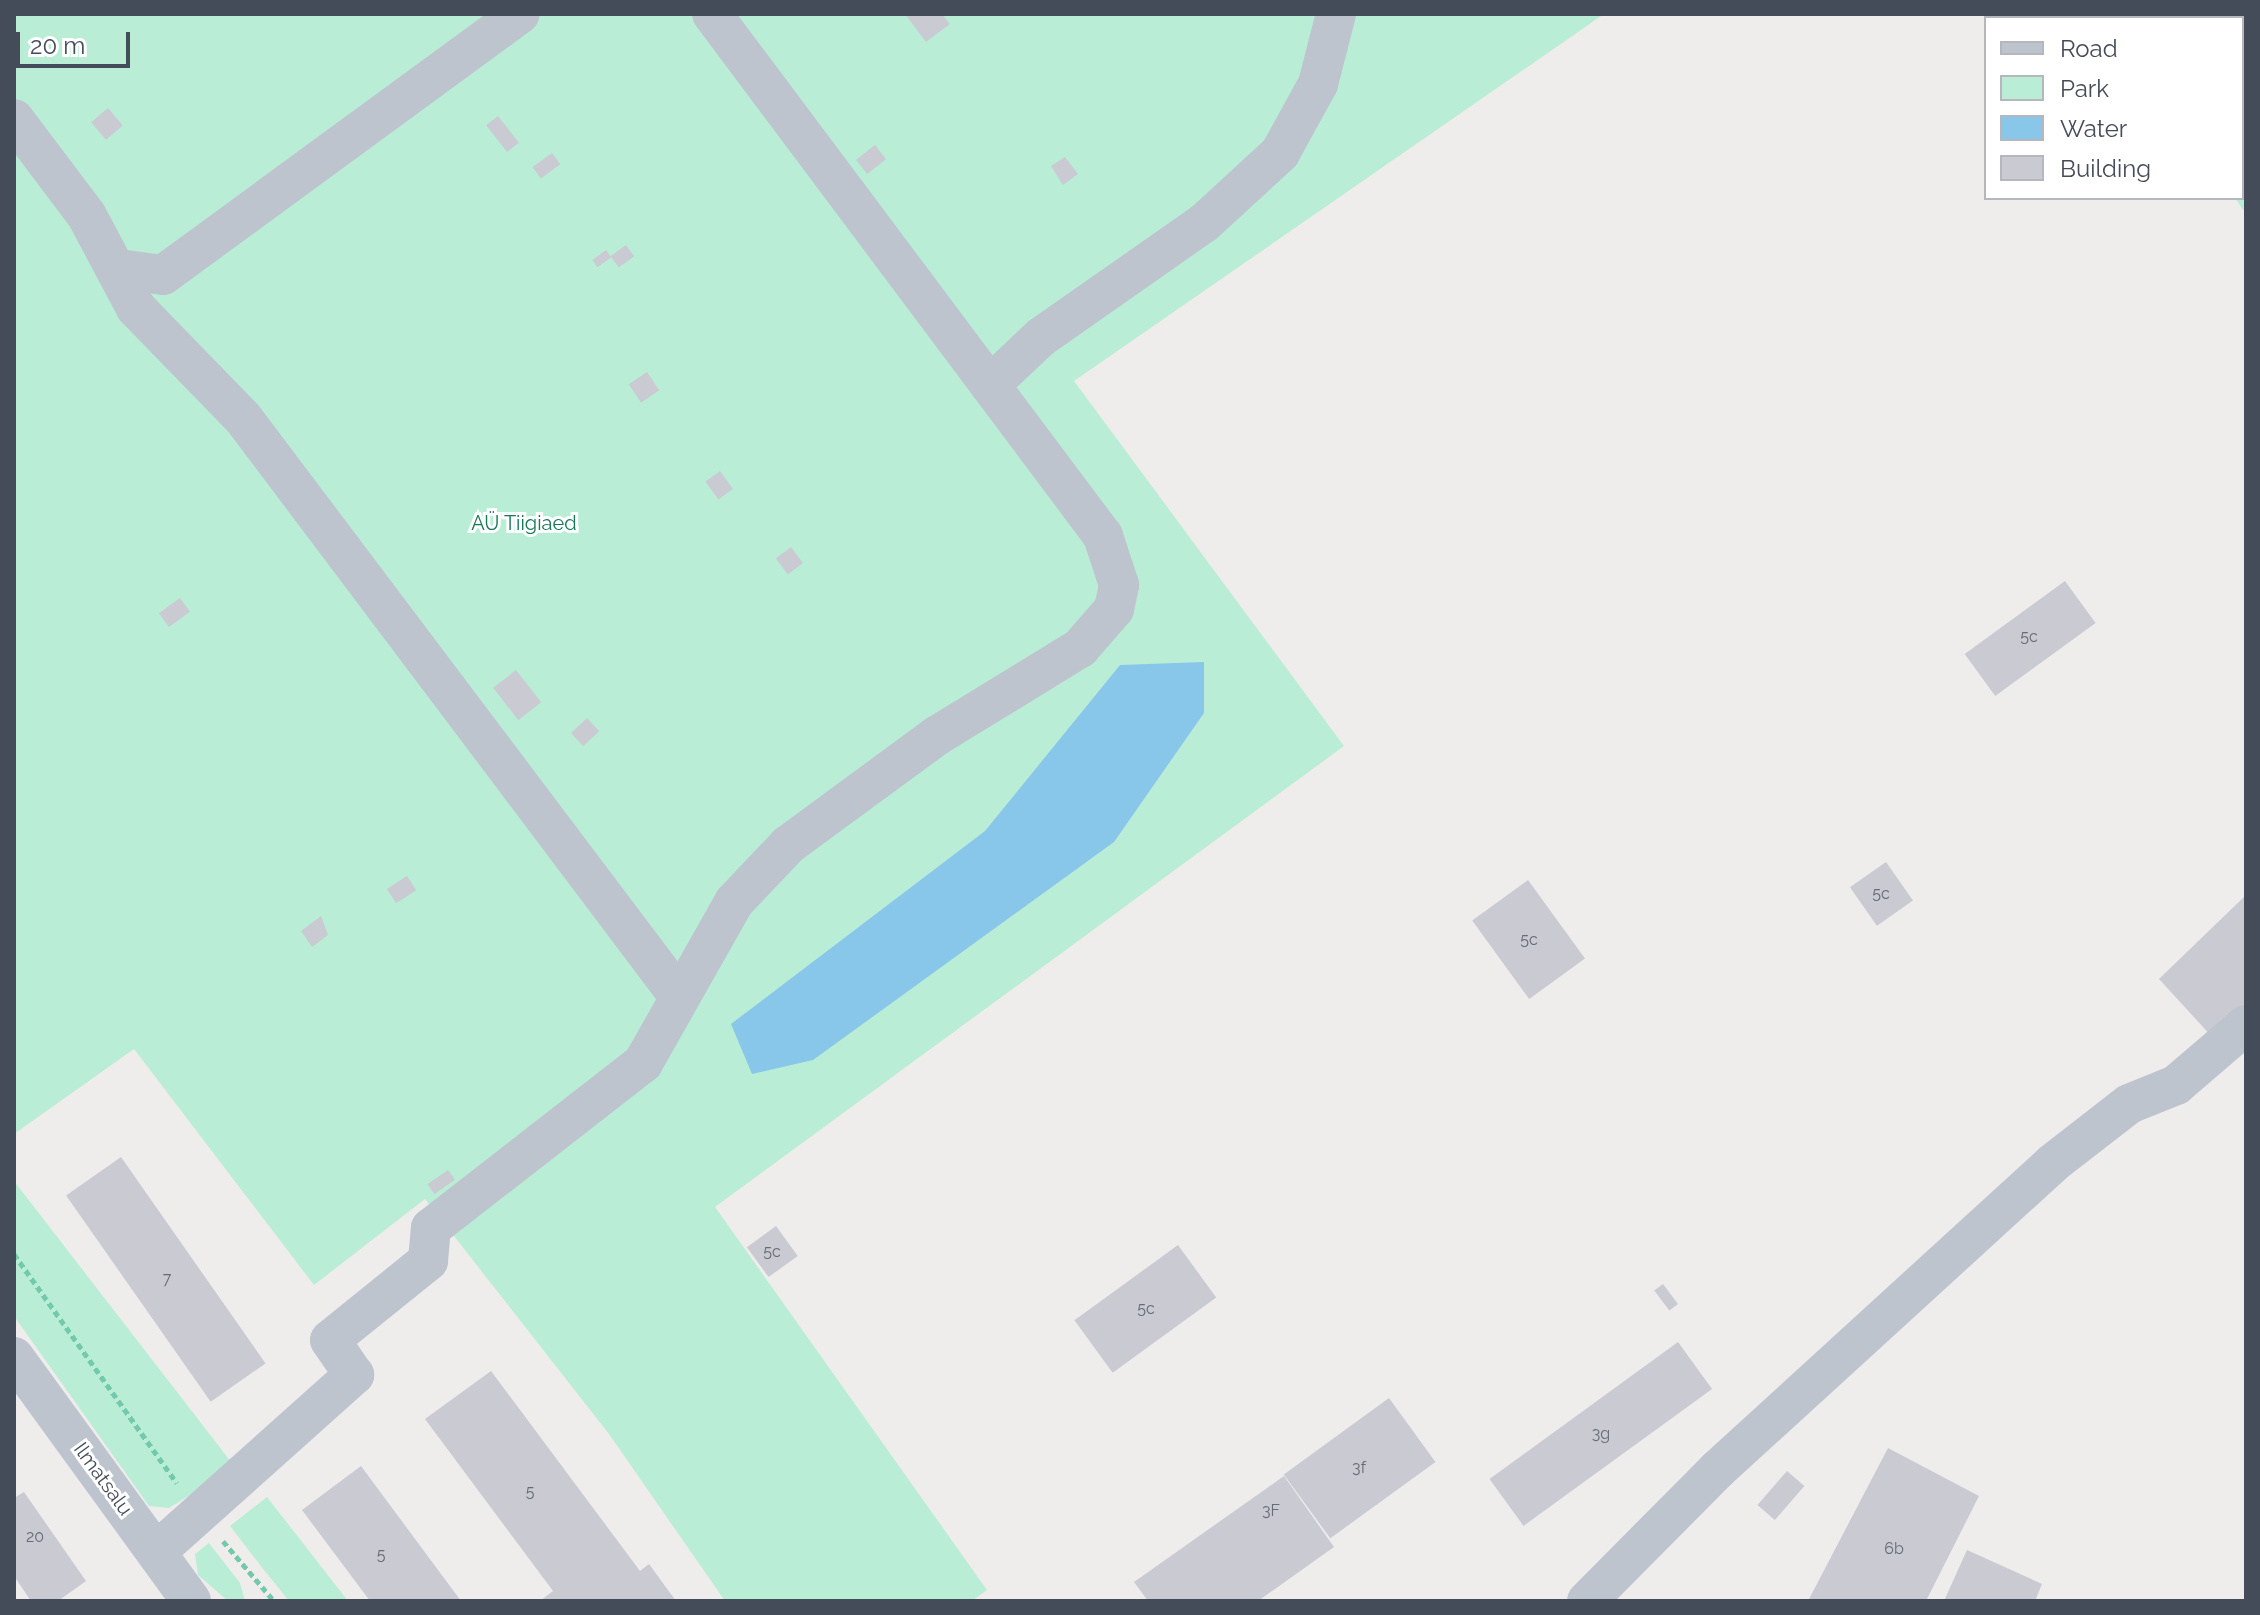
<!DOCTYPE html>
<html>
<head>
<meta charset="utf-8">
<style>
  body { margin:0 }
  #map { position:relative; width:2260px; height:1615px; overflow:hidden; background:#efecec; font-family:Raleway,sans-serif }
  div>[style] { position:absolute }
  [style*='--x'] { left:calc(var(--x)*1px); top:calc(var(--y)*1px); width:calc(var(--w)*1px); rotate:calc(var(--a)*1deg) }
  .green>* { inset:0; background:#baedd5 }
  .water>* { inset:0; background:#88c7e9 }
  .building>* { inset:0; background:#c9cad2; transform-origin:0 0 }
  .path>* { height:5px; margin-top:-2.5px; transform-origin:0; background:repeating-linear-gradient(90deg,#73c9ab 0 6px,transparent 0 10px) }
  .minor>* { height:40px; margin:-20px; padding:0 20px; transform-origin:20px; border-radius:20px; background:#bdc4ce }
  span { translate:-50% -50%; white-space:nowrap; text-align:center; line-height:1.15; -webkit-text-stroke:6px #fff; paint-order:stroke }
  .number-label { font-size:16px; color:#666c77 }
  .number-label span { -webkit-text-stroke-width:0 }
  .park-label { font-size:20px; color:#187755 }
  .street-label { font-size:20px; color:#454c59 }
  .frame { position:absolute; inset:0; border:16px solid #454c59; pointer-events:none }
  .legend { position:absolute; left:1984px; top:16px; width:260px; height:184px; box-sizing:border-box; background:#fff; border:2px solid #b5b7bd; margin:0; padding:10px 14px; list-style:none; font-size:24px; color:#454c59 }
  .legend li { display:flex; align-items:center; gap:16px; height:40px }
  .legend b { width:40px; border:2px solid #b5b7bd }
  .scale { position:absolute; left:16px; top:32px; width:114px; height:36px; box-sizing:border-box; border:4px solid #454c59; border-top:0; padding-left:10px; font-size:24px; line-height:28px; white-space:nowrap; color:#454c59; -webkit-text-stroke:6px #fff; paint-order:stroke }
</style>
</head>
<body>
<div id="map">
  <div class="green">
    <i style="clip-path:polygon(14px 14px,1604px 14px,1074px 381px,1344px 746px,715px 1207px,987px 1590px,972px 1601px,725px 1601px,609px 1434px,425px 1199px,314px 1285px,134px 1049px,14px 1134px)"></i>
    <i style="clip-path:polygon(2102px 14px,2246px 14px,2246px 214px,2235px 198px,2242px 198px,2242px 18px)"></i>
    <i style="clip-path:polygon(14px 1181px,235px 1467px,169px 1508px,149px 1506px,14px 1316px)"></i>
    <i style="clip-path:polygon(267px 1497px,348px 1601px,289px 1601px,264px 1570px,230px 1526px)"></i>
    <i style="clip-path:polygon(209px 1543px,240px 1583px,245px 1601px,228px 1601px,198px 1575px,195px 1554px)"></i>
  </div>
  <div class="water">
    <i style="clip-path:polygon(1204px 662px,1204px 713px,1114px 842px,813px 1060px,752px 1074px,731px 1024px,985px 831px,1120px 665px)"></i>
  </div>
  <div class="building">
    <i style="clip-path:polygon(905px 14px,942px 14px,950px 24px,926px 42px)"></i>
    <i style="left:108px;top:108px;width:23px;height:22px;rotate:50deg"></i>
    <i style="left:498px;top:116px;width:34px;height:15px;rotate:52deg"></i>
    <i style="left:875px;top:145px;width:18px;height:24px;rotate:52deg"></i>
    <i style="left:552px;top:153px;width:14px;height:24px;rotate:54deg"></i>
    <i style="clip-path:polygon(1065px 157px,1078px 174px,1063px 185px,1051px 166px)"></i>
    <i style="left:626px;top:245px;width:14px;height:19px;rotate:54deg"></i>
    <i style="left:606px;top:250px;width:9px;height:17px;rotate:54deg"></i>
    <i style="left:647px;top:372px;width:22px;height:22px;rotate:56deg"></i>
    <i style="left:720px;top:471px;width:22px;height:18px;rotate:54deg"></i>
    <i style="left:791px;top:547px;width:20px;height:19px;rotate:53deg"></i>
    <i style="left:2065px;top:581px;width:52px;height:124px;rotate:54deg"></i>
    <i style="left:180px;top:598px;width:17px;height:26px;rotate:54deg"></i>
    <i style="left:516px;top:670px;width:41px;height:29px;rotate:52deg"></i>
    <i style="left:587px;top:718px;width:18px;height:22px;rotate:47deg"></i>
    <i style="left:1886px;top:862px;width:47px;height:44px;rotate:55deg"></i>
    <i style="left:407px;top:876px;width:17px;height:24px;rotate:57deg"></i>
    <i style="left:1528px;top:880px;width:97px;height:69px;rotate:54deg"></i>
    <i style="clip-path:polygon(2246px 895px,2246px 1011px,2215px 1040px,2159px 979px)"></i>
    <i style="clip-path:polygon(321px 916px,328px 935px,312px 947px,301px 931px)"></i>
    <i style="left:121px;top:1157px;width:252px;height:67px;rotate:55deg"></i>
    <i style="left:448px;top:1170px;width:12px;height:25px;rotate:55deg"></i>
    <i style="left:776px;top:1226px;width:37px;height:36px;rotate:54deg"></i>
    <i style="left:1178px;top:1245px;width:65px;height:128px;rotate:54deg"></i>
    <i style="left:1663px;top:1284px;width:25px;height:11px;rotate:53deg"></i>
    <i style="left:1678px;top:1342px;width:58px;height:233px;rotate:54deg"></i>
    <i style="clip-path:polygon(491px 1371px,640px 1571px,649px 1564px,676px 1601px,540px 1601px,553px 1591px,425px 1419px)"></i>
    <i style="left:1389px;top:1398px;width:79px;height:130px;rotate:54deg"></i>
    <i style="clip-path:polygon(1888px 1448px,1979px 1496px,1926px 1601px,1808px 1601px)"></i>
    <i style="clip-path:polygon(361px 1466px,461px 1601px,370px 1601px,302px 1510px)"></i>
    <i style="left:1787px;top:1471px;width:23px;height:45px;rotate:41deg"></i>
    <i style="clip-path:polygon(1284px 1476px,1334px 1547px,1258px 1601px,1148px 1601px,1134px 1582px)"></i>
    <i style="clip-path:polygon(24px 1492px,86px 1581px,58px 1601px,31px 1601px,14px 1576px,14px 1498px)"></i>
    <i style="clip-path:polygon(1967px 1550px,2042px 1584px,2035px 1601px,1944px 1601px)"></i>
  </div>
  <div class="path">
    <i style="--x:14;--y:1254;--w:281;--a:54.6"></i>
    <i style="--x:223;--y:1541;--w:79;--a:49.6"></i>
  </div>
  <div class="minor">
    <i style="--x:14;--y:119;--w:121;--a:53"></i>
    <i style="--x:87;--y:216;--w:104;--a:62"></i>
    <i style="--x:136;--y:308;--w:153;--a:45.8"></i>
    <i style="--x:243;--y:418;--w:723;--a:52.99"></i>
    <i style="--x:119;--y:269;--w:44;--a:7.8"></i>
    <i style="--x:163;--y:275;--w:442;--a:-36.2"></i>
    <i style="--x:990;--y:385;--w:70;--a:-43.3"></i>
    <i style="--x:1041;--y:337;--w:199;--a:-35"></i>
    <i style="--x:1204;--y:223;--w:103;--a:-42.6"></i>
    <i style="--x:1280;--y:153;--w:79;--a:-61.2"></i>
    <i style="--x:1318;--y:84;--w:72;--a:-75.6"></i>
    <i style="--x:14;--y:1357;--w:301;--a:54"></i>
    <i style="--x:156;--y:1552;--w:266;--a:-41.8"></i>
    <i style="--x:354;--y:1375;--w:42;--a:-124.4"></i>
    <i style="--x:330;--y:1340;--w:126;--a:-38.9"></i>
    <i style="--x:428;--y:1261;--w:33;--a:-85"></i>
    <i style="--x:431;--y:1228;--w:269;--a:-37.9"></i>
    <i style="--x:643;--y:1063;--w:185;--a:-60.5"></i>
    <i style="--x:734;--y:902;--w:79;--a:-46.5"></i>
    <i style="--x:788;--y:845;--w:186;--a:-36.3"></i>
    <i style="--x:938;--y:735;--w:167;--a:-31.5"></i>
    <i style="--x:1080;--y:648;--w:52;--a:-48.9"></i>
    <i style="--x:1114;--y:609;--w:25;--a:-78"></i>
    <i style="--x:1119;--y:585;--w:52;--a:-108.1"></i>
    <i style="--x:1103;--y:536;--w:652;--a:-126.83"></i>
    <i style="--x:1587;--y:1601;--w:185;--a:-45.2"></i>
    <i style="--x:1717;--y:1470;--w:455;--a:-42.4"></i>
    <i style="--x:2053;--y:1163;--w:96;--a:-37.8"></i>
    <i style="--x:2129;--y:1104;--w:51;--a:-22"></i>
    <i style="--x:2176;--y:1085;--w:92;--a:-40.6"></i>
  </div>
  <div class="number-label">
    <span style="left:2029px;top:637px">5c</span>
    <span style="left:1881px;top:894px">5c</span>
    <span style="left:1529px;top:940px">5c</span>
    <span style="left:772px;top:1252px">5c</span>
    <span style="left:167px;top:1279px">7</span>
    <span style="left:1146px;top:1309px">5c</span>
    <span style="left:1601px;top:1434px">3g</span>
    <span style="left:1359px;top:1468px">3f</span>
    <span style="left:530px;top:1492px">5</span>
    <span style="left:1271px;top:1511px">3F</span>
    <span style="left:35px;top:1537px">20</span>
    <span style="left:1894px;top:1549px">6b</span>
    <span style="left:381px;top:1555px">5</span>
  </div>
  <div class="park-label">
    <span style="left:524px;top:523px">AÜ Tiigiaed</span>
  </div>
  <div class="street-label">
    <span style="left:103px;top:1479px;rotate:54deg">Ilmatsalu</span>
  </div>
  <div class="frame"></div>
  <ul class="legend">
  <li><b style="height:10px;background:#bdc4ce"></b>Road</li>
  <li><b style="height:22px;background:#baedd5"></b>Park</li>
  <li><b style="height:22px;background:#88c7e9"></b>Water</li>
  <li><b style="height:22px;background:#c9cad2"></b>Building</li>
  </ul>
  <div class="scale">20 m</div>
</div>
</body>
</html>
